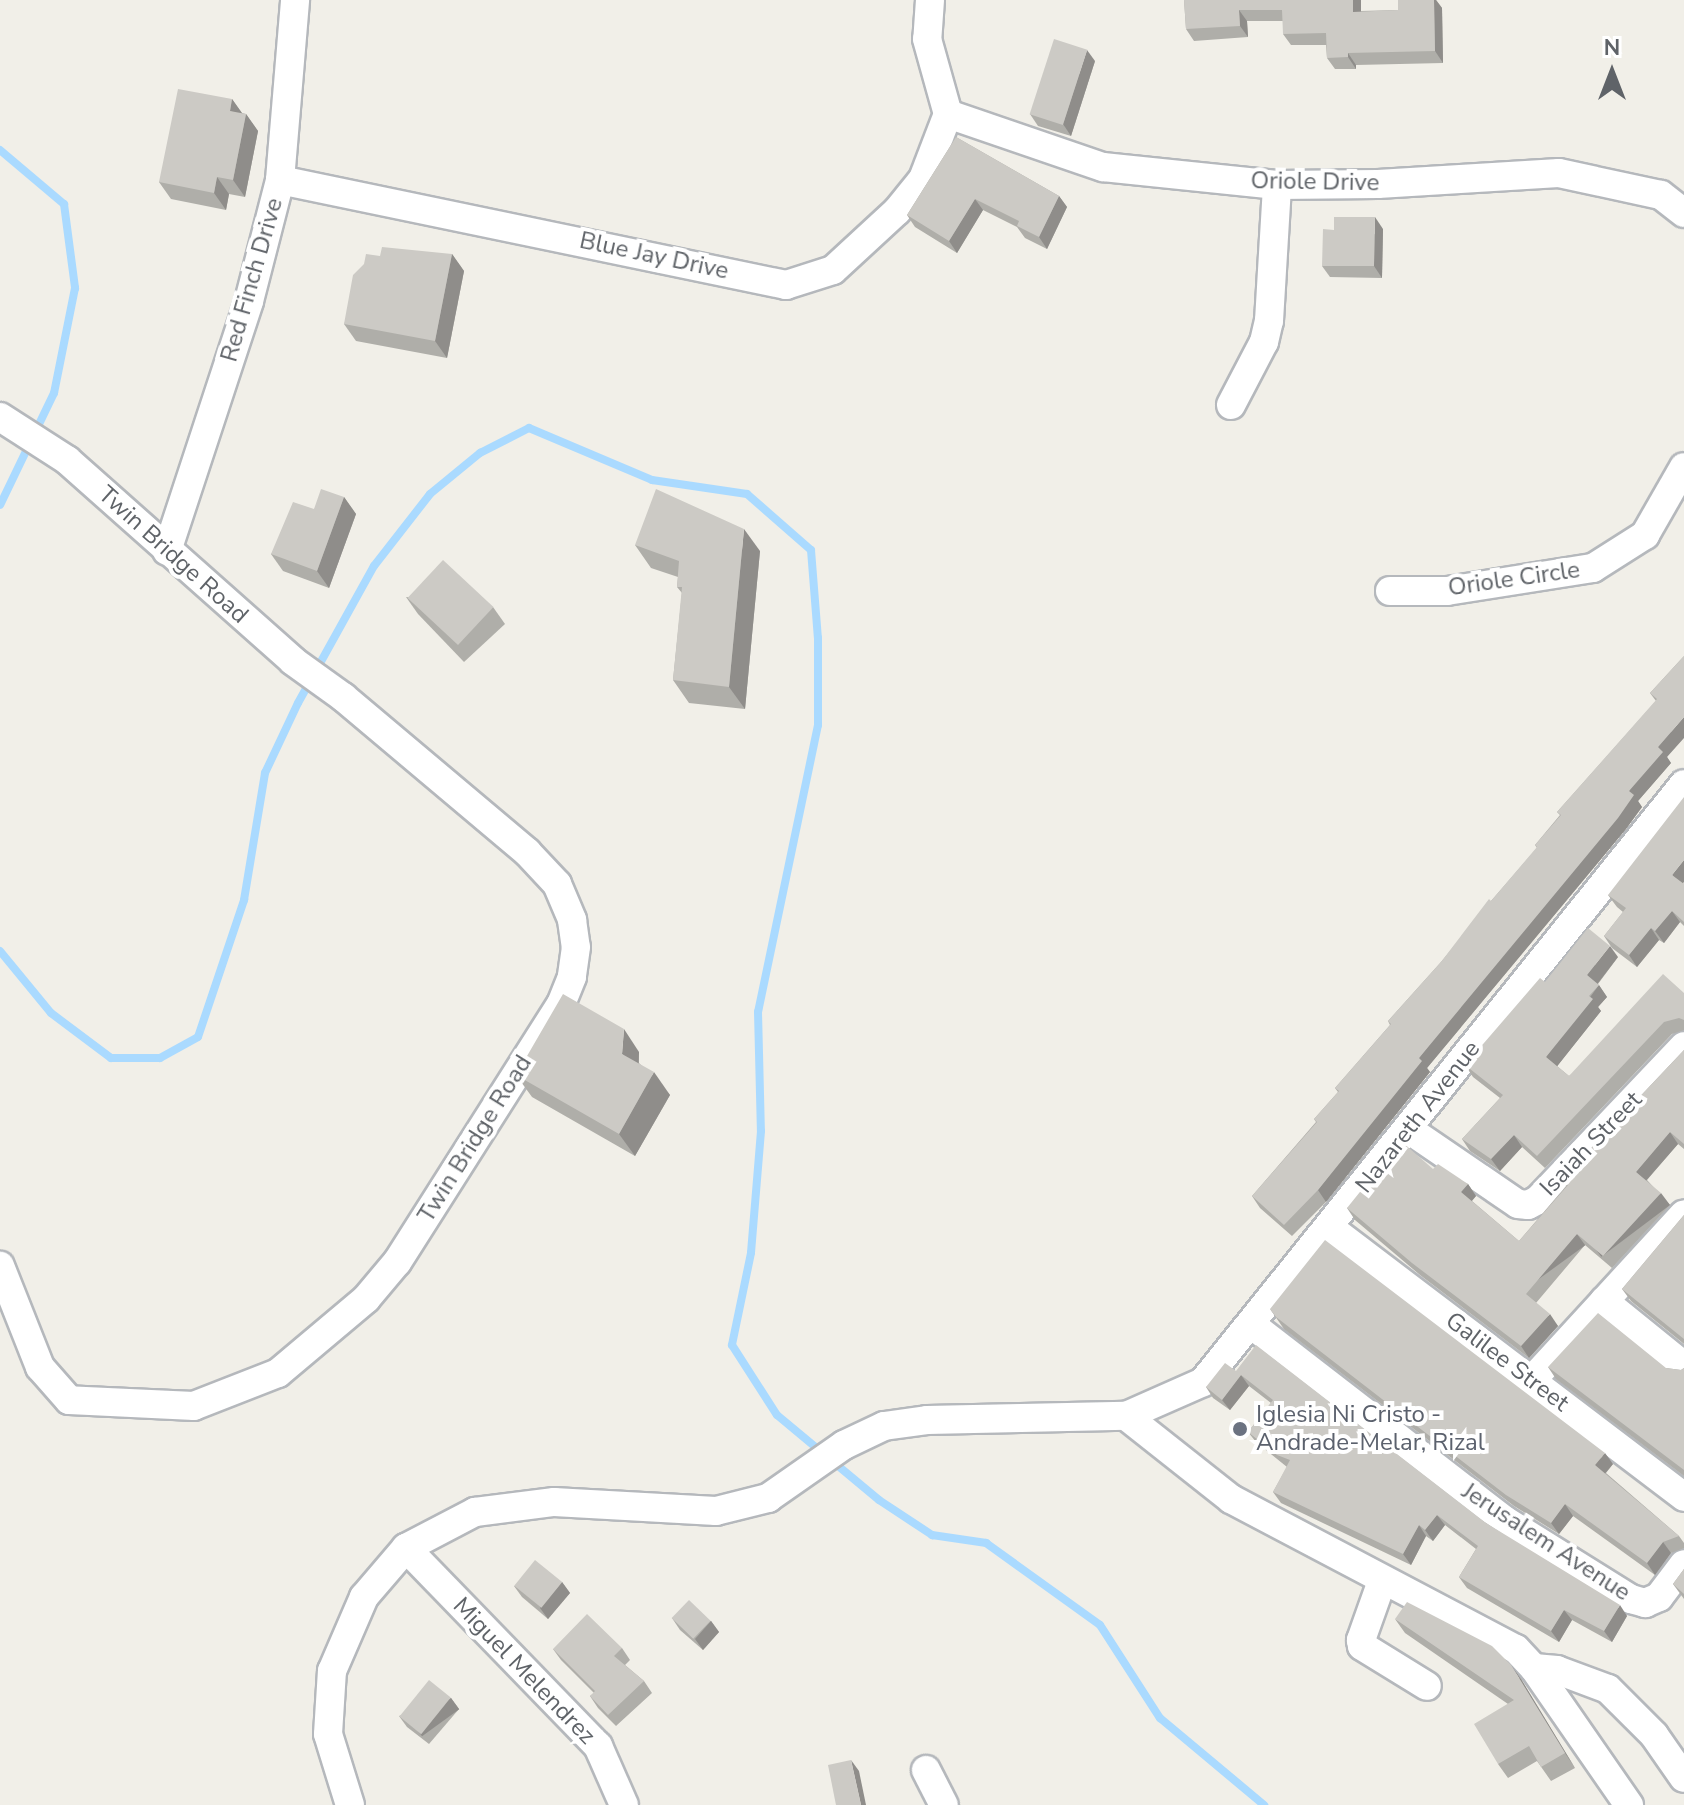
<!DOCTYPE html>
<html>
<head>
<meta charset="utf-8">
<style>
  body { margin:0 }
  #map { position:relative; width:1684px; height:1805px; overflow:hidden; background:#f1efe8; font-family:"Nunito Sans",sans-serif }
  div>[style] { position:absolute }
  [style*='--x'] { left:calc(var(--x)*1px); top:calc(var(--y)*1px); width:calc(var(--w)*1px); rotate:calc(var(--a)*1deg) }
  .stream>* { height:8px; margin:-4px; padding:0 4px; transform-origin:4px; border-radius:4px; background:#aadaff }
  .roads { filter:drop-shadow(2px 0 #b5b8bc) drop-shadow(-2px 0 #b5b8bc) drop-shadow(0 2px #b5b8bc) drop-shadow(0 -2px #b5b8bc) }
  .minor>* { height:28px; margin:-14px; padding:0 14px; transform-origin:14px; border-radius:14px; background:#fff }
  .wall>* { inset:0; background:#afaea9 }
  .shaded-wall>* { inset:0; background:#8f8d8a; transform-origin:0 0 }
  .building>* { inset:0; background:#cccac5; transform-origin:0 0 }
  .dots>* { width:22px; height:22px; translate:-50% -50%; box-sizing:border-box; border:4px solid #fff; border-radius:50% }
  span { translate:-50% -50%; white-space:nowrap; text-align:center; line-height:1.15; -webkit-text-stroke:8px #fff; paint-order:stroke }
  .street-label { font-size:24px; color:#5f6368 }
  .worship-label { font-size:24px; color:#5b616d }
  .left { translate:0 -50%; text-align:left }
  .north { position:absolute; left:1572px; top:32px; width:80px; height:80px; -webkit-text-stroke:6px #fff; paint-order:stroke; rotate:0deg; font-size:22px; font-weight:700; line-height:32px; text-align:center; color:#5f6368 }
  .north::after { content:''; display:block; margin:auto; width:28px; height:36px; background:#5f6368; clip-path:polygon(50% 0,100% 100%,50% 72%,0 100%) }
</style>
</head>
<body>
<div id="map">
  <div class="stream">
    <i style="--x:0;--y:150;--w:84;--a:40.2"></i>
    <i style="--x:64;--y:204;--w:85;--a:82.5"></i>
    <i style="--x:75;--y:288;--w:107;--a:101.3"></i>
    <i style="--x:54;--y:393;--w:124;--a:115.7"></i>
    <i style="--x:0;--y:951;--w:80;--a:50.6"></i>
    <i style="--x:51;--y:1013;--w:75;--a:36.9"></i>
    <i style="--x:111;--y:1058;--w:49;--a:0"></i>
    <i style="--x:160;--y:1058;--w:43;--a:-28.9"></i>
    <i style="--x:198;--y:1037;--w:145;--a:-71.4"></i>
    <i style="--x:244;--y:900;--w:129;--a:-80.6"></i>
    <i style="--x:265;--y:773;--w:77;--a:-64.8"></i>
    <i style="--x:298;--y:703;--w:157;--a:-61"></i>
    <i style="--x:374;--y:566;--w:91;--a:-52.1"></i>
    <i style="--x:430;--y:494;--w:65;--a:-39.4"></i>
    <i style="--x:480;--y:453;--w:55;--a:-27"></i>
    <i style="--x:529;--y:428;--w:134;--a:22.9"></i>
    <i style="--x:652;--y:480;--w:96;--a:8.4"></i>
    <i style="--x:747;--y:494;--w:85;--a:41.2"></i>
    <i style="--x:811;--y:550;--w:88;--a:85.5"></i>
    <i style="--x:818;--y:638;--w:87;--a:90"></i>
    <i style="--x:818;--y:725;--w:293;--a:101.8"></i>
    <i style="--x:758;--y:1012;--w:119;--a:88.6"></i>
    <i style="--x:761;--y:1131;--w:122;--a:94.7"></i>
    <i style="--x:751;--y:1253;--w:94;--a:101.7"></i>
    <i style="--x:732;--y:1345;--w:83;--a:57.3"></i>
    <i style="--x:777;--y:1415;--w:133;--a:39.8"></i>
    <i style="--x:879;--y:1500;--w:64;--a:33.4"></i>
    <i style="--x:932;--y:1535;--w:55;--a:8.4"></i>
    <i style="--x:986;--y:1543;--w:140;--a:35.7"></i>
    <i style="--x:1100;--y:1625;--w:111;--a:57.2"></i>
    <i style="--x:1160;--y:1718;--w:136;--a:39.9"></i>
  </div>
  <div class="roads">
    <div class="minor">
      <i style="--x:930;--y:0;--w:39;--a:94"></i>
      <i style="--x:927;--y:39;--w:78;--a:74.4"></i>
      <i style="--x:948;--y:114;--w:164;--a:18.9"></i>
      <i style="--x:1103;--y:167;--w:175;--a:5.9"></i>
      <i style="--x:1277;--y:185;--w:101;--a:-0.6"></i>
      <i style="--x:1378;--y:184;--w:181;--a:-3.5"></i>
      <i style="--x:1559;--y:173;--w:104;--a:12.2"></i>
      <i style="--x:1661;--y:195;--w:29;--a:38"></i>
      <i style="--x:280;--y:180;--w:517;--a:11.72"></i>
      <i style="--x:786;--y:285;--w:49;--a:-17.7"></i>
      <i style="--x:833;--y:270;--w:87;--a:-42.7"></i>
      <i style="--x:897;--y:211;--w:41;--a:-50.9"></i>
      <i style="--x:923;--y:179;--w:70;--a:-69"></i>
      <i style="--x:1231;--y:405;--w:71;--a:-62.4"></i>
      <i style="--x:1264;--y:342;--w:22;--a:-77"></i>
      <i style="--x:1269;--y:321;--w:136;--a:-86.6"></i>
      <i style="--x:0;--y:417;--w:80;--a:32.7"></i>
      <i style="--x:67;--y:460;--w:302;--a:41.6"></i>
      <i style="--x:293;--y:661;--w:62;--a:35.8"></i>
      <i style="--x:343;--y:697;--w:241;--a:40.1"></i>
      <i style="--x:527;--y:852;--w:44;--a:46.8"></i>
      <i style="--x:557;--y:884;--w:39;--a:67"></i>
      <i style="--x:572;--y:920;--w:27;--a:82"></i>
      <i style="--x:576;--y:947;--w:30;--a:98"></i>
      <i style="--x:572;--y:977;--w:29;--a:112"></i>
      <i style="--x:561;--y:1004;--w:306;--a:122.4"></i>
      <i style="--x:397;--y:1262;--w:48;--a:130"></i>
      <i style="--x:366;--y:1299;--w:115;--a:139.9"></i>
      <i style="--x:278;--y:1373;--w:90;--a:158.6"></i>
      <i style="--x:194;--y:1406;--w:125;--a:-177.3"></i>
      <i style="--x:69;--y:1400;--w:44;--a:-131.3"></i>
      <i style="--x:40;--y:1367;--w:109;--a:-111.6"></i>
      <i style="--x:167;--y:551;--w:263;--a:-71.8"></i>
      <i style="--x:249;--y:301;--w:125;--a:-75.6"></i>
      <i style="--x:280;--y:180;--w:181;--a:-85.2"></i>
      <i style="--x:1390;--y:591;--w:57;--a:0"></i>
      <i style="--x:1447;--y:591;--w:148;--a:-9"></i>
      <i style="--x:1593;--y:568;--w:62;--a:-32.4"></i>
      <i style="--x:1645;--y:535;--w:78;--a:-60.2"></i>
      <i style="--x:1408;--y:1129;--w:133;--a:34.3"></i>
      <i style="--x:1518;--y:1204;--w:10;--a:6"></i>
      <i style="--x:1528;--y:1205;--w:11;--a:-27"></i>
      <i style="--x:1538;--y:1200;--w:212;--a:-46.5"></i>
      <i style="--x:1330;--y:1228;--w:445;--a:37.2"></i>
      <i style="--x:1604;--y:1301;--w:103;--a:39.1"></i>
      <i style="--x:1252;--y:1325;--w:319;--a:37.7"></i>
      <i style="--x:1504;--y:1520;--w:150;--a:31.9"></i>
      <i style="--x:1631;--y:1599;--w:15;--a:16"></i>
      <i style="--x:1645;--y:1603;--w:15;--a:-23"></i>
      <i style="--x:1659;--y:1597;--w:41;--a:-52.9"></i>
      <i style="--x:1531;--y:1381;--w:226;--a:-47.5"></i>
      <i style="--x:1126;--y:1416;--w:134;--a:38.3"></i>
      <i style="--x:1231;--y:1499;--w:322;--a:27.8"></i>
      <i style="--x:1516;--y:1649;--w:26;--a:47"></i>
      <i style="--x:1534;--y:1668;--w:167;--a:55.3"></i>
      <i style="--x:406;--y:1548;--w:276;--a:45.9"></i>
      <i style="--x:598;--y:1746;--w:64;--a:66.2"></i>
      <i style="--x:1382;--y:1581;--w:63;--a:109.6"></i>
      <i style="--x:1361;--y:1640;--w:6;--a:81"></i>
      <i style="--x:1362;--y:1646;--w:76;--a:31.6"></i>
      <i style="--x:1534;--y:1668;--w:23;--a:5"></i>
      <i style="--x:1557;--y:1670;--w:54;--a:20.4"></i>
      <i style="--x:1608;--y:1689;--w:65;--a:45"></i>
      <i style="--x:1654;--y:1735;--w:52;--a:55.1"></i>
      <i style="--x:926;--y:1770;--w:39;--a:63"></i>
      <i style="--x:350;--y:1805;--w:74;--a:-107.2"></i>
      <i style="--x:328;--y:1734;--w:63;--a:-86.4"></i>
      <i style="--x:332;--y:1671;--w:81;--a:-66.6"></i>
      <i style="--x:364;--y:1597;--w:65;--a:-49.4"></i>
      <i style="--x:406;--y:1548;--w:78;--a:-27.6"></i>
      <i style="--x:475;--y:1512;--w:80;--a:-7.2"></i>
      <i style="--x:554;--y:1502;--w:162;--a:3.2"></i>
      <i style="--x:716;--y:1511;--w:54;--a:-14"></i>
      <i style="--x:768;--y:1498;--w:93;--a:-34.9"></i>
      <i style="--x:844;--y:1445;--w:44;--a:-25.4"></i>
      <i style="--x:884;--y:1426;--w:43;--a:-7.9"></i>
      <i style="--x:927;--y:1420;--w:199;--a:-1.2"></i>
      <i style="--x:1126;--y:1416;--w:84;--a:-23.8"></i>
      <i style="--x:1203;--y:1382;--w:767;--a:-51.19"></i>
    </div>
  </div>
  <div class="wall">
    <i style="clip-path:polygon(1184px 0,1361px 0,1361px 11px,1398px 10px,1398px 0,1436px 0,1442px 8px,1443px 63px,1356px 65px,1356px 69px,1335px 69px,1327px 58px,1326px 45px,1291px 45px,1283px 34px,1283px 21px,1247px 21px,1248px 37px,1194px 41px,1186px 29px)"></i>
    <i style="clip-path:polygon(1095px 61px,1071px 136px,1038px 126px,1030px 114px)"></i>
    <i style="clip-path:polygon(232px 99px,242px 113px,246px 114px,258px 131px,245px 197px,229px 194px,226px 210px,171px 199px,159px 182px)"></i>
    <i style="clip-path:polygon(956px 137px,1059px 196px,1067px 207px,1047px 249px,1025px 238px,1017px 227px,983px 210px,957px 253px,915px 227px,907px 215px)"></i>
    <i style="clip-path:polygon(1383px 229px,1382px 278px,1330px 277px,1322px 266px)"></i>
    <i style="clip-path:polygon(452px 254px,464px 271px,447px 358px,356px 341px,344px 324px,380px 256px)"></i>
    <i style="clip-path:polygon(344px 497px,356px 514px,329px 588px,283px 571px,271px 554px,314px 509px)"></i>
    <i style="clip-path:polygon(635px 545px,760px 551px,745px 709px,689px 703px,673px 680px,682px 593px,677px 587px,678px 577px,651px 568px)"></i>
    <i style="clip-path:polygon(406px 597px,493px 607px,505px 624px,464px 662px,418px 614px)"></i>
    <i style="clip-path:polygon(1684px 656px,1667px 757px,1671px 763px,1638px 801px,1642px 807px,1626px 829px,1427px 1068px,1430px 1072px,1326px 1202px,1292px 1236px,1260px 1208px,1252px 1196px,1316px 1122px,1314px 1119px,1338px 1092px,1335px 1088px,1390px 1025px,1388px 1021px,1441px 962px,1491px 901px,1537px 848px,1535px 845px,1560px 815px,1557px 812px,1656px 701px,1650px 693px)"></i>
    <i style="clip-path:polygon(1683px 883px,1684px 884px,1684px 926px,1680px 922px,1664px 943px,1659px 940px,1637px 967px,1612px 948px,1604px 936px,1623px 912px,1617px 907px,1608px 895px)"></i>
    <i style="clip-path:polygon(1618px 957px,1598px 984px,1607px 997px,1598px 1007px,1601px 1011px,1557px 1066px,1569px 1076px,1684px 993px,1684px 1030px,1672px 1034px,1545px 1168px,1522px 1147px,1500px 1171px,1470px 1151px,1462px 1139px,1500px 1098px,1473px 1077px,1465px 1065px,1545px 982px)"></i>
    <i style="clip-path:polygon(1684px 1050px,1684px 1149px,1678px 1144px,1647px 1180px,1670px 1205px,1612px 1268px,1585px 1245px,1536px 1303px,1558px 1326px,1529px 1358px,1420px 1275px,1355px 1220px,1347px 1208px,1433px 1169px,1468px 1184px,1476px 1196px,1472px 1201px,1519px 1241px,1566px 1186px,1562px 1179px)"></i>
    <i style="clip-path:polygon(639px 1052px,639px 1063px,670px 1095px,635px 1156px,532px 1097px,516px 1075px)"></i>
    <i style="clip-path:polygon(1684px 1215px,1684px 1344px,1631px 1301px,1622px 1289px)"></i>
    <i style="clip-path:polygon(1270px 1309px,1613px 1464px,1606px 1473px,1679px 1536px,1684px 1543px,1684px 1548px,1671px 1553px,1655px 1575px,1573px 1516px,1559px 1534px,1514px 1506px,1284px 1329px)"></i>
    <i style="clip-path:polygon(1548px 1367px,1666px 1368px,1681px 1370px,1684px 1368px,1684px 1476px,1556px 1379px)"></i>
    <i style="clip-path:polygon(1236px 1371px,1486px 1523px,1627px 1616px,1612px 1642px,1572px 1620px,1559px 1642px,1467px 1588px,1459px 1577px,1476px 1549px,1445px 1525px,1433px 1541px,1426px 1536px,1411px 1565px,1281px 1503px,1273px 1492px,1287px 1467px,1256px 1442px,1248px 1432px,1271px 1403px,1249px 1386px,1230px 1410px,1213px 1398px,1206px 1387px)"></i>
    <i style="clip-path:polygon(1684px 1569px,1684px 1599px,1673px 1584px)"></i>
    <i style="clip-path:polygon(562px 1582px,570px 1593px,548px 1619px,522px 1597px,514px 1586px)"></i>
    <i style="clip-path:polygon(672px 1618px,711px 1621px,719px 1632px,703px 1650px,680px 1630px)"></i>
    <i style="clip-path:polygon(1395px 1619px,1521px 1679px,1575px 1768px,1551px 1781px,1537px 1761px,1508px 1778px,1498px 1764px,1508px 1704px,1405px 1633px)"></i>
    <i style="clip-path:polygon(622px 1648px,630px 1660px,625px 1665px,644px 1681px,652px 1693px,616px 1726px,598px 1708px,590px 1696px,594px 1693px,561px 1660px,553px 1649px)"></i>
    <i style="clip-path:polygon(451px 1698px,459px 1709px,429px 1744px,407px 1727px,399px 1716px)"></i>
  </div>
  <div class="shaded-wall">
    <i style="clip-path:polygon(1353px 0,1361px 0,1361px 23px,1353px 12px)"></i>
    <i style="clip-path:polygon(1434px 0,1436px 0,1442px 8px,1443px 63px,1435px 51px)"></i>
    <i style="clip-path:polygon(1239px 10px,1247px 21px,1248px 37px,1240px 26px)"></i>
    <i style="clip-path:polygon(1087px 50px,1095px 61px,1071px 136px,1063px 124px)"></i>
    <i style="clip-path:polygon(1348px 53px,1356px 65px,1356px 69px,1348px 57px)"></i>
    <i style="clip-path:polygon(232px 99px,244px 116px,230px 111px)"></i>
    <i style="clip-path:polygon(246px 114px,258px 131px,245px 197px,233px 180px)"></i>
    <i style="clip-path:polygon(217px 177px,229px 194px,226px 210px,214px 193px)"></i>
    <i style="clip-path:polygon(1059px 196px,1067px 207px,1047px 249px,1039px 237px)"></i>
    <i style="clip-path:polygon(975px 199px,983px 210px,957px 253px,949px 241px)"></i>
    <i style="clip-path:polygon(1375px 217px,1383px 229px,1382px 278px,1374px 266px)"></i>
    <i style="clip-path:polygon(452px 254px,464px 271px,447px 358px,435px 341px)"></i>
    <i style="clip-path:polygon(344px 497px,356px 514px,329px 588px,317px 571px)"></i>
    <i style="clip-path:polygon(744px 529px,760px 551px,745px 709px,729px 687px)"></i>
    <i style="clip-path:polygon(1684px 717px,1684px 738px,1667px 757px,1671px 763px,1638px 801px,1642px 807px,1626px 829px,1427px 1068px,1430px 1072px,1326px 1202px,1318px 1190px,1419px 1058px,1629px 791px,1658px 747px)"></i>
    <i style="clip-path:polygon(1684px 860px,1684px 882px,1680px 887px,1672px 875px)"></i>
    <i style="clip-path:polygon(1672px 911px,1680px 922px,1664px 943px,1655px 931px)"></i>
    <i style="clip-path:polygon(1651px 928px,1659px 940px,1637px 967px,1629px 955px)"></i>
    <i style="clip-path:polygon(1610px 946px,1618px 957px,1595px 987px,1587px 975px)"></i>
    <i style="clip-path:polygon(1599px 985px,1607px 997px,1598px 1007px,1601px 1011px,1555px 1069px,1546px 1057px)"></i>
    <i style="clip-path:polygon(624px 1029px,639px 1052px,638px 1077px,622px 1054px)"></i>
    <i style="clip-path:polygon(654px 1072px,670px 1095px,635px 1156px,619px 1134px)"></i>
    <i style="clip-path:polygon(1670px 1132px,1678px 1144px,1644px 1183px,1636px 1172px)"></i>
    <i style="clip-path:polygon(1514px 1135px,1522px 1147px,1500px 1171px,1491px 1159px)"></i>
    <i style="clip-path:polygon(1468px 1184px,1476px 1196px,1469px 1204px,1461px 1192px)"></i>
    <i style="left:1661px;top:1193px;width:15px;height:86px;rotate:53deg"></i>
    <i style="left:1577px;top:1234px;width:14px;height:79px;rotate:54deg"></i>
    <i style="clip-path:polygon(1550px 1314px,1558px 1326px,1529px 1358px,1521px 1346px)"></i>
    <i style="clip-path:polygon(1241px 1375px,1249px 1386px,1230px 1410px,1222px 1400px)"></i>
    <i style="clip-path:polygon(1605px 1453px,1613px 1464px,1603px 1476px,1595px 1465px)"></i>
    <i style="clip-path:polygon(1565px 1504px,1573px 1516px,1559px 1534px,1551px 1523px)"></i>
    <i style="clip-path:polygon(1437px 1515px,1445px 1525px,1433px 1541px,1425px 1530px)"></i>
    <i style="clip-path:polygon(1419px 1525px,1426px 1536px,1411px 1565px,1403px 1554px)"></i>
    <i style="clip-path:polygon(1663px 1542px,1671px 1553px,1655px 1575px,1647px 1563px)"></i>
    <i style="clip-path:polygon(562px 1582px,570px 1593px,548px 1619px,540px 1608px)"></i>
    <i style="clip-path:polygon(1620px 1605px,1627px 1616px,1612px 1642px,1604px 1631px)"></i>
    <i style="clip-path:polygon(1564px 1610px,1572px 1620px,1559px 1642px,1551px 1631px)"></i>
    <i style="clip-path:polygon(711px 1621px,719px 1632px,703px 1650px,695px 1639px)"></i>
    <i style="clip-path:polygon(1511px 1665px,1521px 1679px,1575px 1768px,1565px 1753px)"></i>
    <i style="left:451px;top:1698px;width:14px;height:46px;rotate:54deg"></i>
    <i style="clip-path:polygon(851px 1760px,859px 1771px,866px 1805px,861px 1805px)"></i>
  </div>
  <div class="building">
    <i style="clip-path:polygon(1184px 0,1353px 0,1353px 12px,1398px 10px,1398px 0,1434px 0,1435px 51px,1348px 53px,1348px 57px,1327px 58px,1326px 33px,1283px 34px,1282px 10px,1239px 10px,1240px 26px,1186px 29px)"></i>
    <i style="left:1054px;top:39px;width:35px;height:79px;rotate:18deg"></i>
    <i style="clip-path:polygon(178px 89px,232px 99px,230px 111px,246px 114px,233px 180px,217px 177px,214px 193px,159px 182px)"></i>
    <i style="clip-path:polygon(956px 137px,1059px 196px,1039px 237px,1017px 226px,1019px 221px,975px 199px,949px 241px,907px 215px)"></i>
    <i style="clip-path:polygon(1334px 217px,1375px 217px,1374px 266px,1322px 266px,1323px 229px,1334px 230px)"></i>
    <i style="clip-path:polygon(382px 247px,452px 254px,435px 341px,344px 324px,353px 275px,364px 264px,366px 254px,380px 256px)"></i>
    <i style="clip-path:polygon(321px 489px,344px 497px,317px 571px,271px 554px,293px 502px,314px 509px)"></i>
    <i style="clip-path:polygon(656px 489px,744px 529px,729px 687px,673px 680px,682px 587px,677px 587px,679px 561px,635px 545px)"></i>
    <i style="left:443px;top:560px;width:69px;height:52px;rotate:43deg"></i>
    <i style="clip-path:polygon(1684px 656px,1684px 717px,1658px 747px,1663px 752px,1629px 791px,1634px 795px,1618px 818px,1419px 1058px,1422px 1061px,1318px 1190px,1284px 1225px,1252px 1196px,1317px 1122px,1314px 1119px,1339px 1091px,1335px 1088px,1391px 1024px,1388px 1021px,1441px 962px,1489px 899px,1491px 901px,1537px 847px,1535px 845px,1561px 815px,1557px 812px,1657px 699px,1650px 693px)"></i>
    <i style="clip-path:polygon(1684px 797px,1684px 860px,1672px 875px,1684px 884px,1684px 922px,1672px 911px,1655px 931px,1651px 928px,1629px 955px,1604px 936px,1626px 908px,1608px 895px)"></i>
    <i style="clip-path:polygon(1588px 928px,1610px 946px,1587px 975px,1599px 985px,1589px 996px,1593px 999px,1546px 1057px,1569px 1076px,1663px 974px,1684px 993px,1684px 1020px,1679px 1018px,1664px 1022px,1537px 1156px,1514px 1135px,1491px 1159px,1462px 1139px,1503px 1095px,1465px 1065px,1540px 978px,1545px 982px)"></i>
    <i style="clip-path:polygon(563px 994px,624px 1029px,622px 1054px,654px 1072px,619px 1134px,516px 1075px)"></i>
    <i style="clip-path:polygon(1684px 1050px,1684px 1144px,1670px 1132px,1636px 1172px,1661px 1193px,1603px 1256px,1577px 1234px,1526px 1294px,1550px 1314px,1521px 1346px,1412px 1263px,1347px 1208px,1401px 1141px,1433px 1169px,1438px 1164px,1468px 1184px,1461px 1192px,1519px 1241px,1568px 1185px,1562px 1179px)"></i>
    <i style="clip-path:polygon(1684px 1215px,1684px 1339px,1622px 1289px)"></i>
    <i style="clip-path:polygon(1325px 1240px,1605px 1453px,1595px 1465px,1679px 1536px,1663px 1542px,1647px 1563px,1565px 1504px,1551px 1523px,1506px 1495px,1276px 1317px,1270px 1309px)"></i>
    <i style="clip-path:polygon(1598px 1313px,1666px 1368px,1681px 1370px,1684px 1368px,1684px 1470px,1548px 1367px)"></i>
    <i style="clip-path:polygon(1256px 1345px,1486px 1523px,1620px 1605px,1604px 1631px,1564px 1610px,1551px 1631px,1459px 1577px,1478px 1546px,1437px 1515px,1425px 1530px,1419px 1525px,1403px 1554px,1273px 1492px,1290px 1460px,1277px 1455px,1248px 1432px,1273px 1400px,1241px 1375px,1222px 1400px,1206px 1387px,1225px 1363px,1236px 1371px)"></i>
    <i style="left:535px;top:1560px;width:35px;height:33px;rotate:39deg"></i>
    <i style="clip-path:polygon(1684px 1569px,1684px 1594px,1673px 1584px)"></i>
    <i style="left:689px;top:1600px;width:30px;height:25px;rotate:44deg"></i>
    <i style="clip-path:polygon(1407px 1602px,1492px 1646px,1511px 1665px,1565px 1753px,1541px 1767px,1529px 1746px,1498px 1764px,1474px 1724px,1514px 1700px,1395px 1619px)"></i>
    <i style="clip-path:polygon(587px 1614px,622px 1648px,614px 1656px,644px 1681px,608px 1715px,590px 1696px,595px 1691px,553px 1649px)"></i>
    <i style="left:429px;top:1680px;width:28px;height:47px;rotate:39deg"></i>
    <i style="clip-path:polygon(851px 1760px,861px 1805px,836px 1805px,828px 1765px)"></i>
  </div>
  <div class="dots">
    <i style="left:1240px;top:1429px;background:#6b7280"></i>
  </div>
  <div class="street-label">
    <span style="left:1315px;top:182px;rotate:1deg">Oriole Drive</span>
    <span style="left:654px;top:256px;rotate:12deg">Blue Jay Drive</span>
    <span style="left:252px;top:280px;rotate:-74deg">Red Finch Drive</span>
    <span style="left:173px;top:555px;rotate:42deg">Twin Bridge Road</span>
    <span style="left:1514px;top:579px;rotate:-8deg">Oriole Circle</span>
    <span style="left:1418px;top:1117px;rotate:-52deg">Nazareth Avenue</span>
    <span style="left:475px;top:1139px;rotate:-58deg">Twin Bridge Road</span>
    <span style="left:1591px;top:1144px;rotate:-46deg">Isaiah Street</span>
    <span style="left:1507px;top:1362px;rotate:37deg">Galilee Street</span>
    <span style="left:1546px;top:1542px;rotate:33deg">Jerusalem Avenue</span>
    <span style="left:524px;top:1671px;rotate:46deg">Miguel Melendrez</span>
  </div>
  <div class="worship-label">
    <span class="left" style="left:1256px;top:1429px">Iglesia Ni Cristo -<br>Andrade-Melar, Rizal</span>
  </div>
  <div class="north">N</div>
</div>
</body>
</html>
